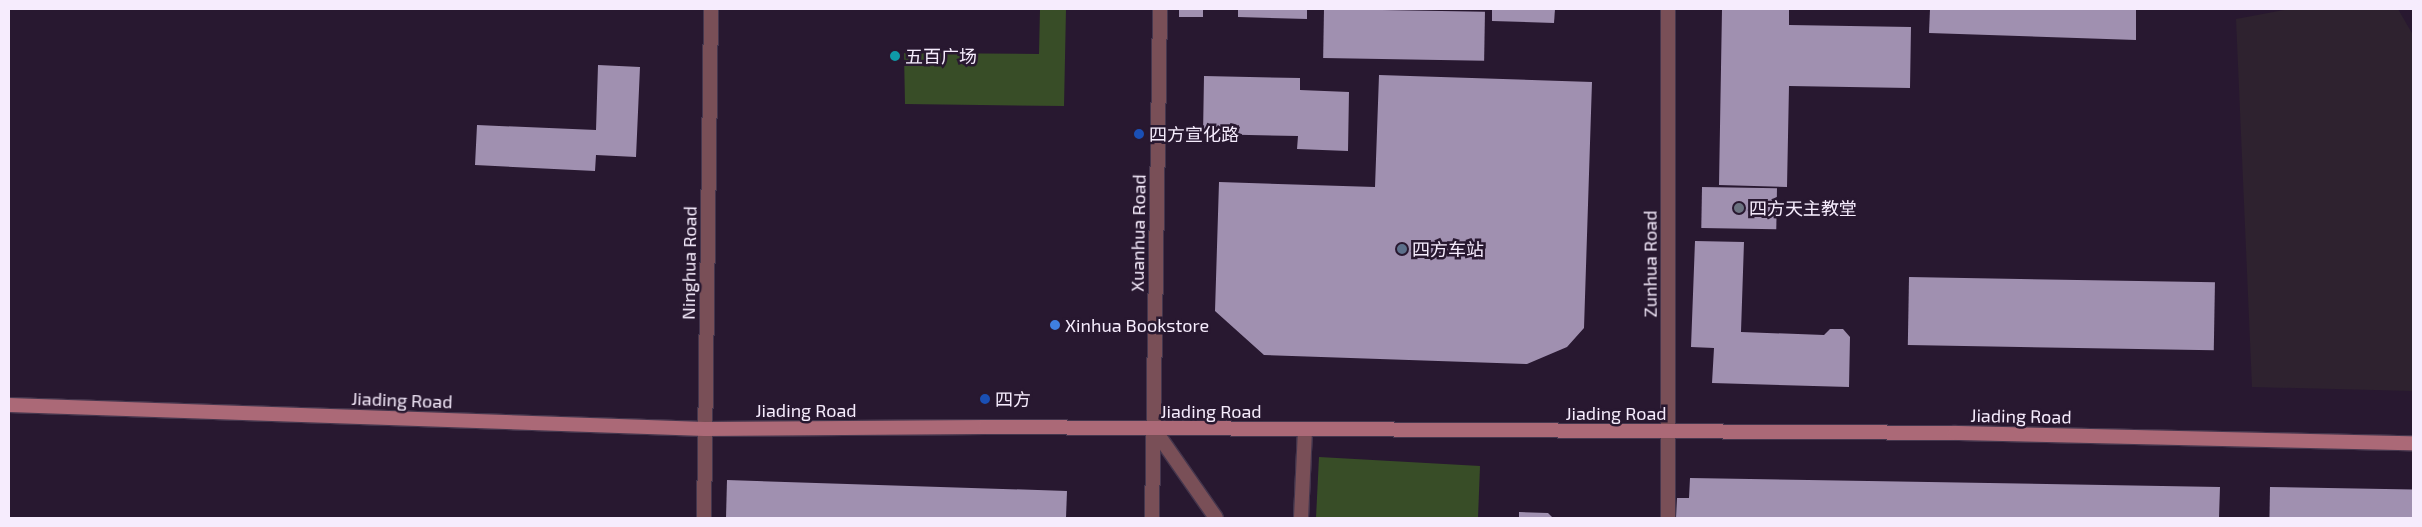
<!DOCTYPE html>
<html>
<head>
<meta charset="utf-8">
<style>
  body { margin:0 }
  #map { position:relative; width:2422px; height:527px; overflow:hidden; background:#281830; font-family:"Exo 2","Noto Sans SC",sans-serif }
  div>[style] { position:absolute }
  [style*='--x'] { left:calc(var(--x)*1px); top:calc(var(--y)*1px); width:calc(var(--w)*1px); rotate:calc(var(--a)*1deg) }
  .commercial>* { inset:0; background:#2e222f }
  .green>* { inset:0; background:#384d27 }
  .building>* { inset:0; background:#a090b0; transform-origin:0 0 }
  .roads { filter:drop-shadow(1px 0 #45364d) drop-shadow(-1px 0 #45364d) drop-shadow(0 1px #45364d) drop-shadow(0 -1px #45364d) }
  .service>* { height:14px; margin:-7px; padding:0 7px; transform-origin:7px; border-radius:7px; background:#794f57 }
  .minor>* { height:14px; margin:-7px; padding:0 7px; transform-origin:7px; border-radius:7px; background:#794f57 }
  .tertiary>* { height:14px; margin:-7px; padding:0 7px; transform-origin:7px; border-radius:7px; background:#794f57 }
  .secondary>* { height:14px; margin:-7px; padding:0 7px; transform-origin:7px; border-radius:7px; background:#ab6977 }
  .dots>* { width:14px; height:14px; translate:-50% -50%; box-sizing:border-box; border:2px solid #281830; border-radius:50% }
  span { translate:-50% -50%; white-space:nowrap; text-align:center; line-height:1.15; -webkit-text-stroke:5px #281830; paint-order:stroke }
  .poi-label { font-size:18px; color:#f6ecfd }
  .left { translate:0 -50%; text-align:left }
  .street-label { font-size:18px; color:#f6ecfd }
  .frame { position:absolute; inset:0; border:10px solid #f6ecfd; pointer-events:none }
</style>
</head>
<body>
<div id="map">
  <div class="commercial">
    <i style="clip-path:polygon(2290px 9px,2398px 9px,2413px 35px,2413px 391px,2252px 387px,2236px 19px)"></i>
  </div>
  <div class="green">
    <i style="clip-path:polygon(1040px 9px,1066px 9px,1064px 106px,905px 104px,904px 53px,1039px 54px)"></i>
    <i style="clip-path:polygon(1319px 457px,1480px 466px,1478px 518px,1316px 518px)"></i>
  </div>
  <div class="building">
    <i style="left:1179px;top:9px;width:24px;height:8px"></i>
    <i style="clip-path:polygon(1238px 9px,1307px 9px,1307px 19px,1238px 17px)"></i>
    <i style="left:1324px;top:9px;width:161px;height:49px;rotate:1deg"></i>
    <i style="clip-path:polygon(1492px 9px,1555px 9px,1554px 23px,1492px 21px)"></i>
    <i style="clip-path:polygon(1722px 9px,1789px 9px,1789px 25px,1911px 27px,1910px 88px,1789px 86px,1787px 187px,1719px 185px)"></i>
    <i style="clip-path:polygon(1930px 9px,2136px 9px,2136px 40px,1929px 33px)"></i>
    <i style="clip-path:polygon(598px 65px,640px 67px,636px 157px,596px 155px,595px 171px,475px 165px,477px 125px,596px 130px)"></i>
    <i style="clip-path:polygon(1379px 75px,1592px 82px,1584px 328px,1567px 347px,1527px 364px,1264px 355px,1215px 311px,1219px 182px,1375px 187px)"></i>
    <i style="clip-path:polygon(1204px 76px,1300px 78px,1300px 90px,1349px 92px,1348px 151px,1297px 149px,1298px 136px,1203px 134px)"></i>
    <i style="left:1702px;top:187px;width:75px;height:41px;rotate:1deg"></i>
    <i style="clip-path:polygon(1695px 241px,1744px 242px,1741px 332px,1824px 335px,1830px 329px,1843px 329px,1850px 337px,1849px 387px,1712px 383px,1714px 348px,1691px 347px)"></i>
    <i style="left:1909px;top:277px;width:306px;height:68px;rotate:1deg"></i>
    <i style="clip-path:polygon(1690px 478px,2220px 487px,2219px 518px,1676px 518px,1677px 498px,1689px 498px)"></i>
    <i style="clip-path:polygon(727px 480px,1067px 491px,1066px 518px,726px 518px)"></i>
    <i style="left:2270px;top:487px;width:143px;height:31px;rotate:1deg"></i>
    <i style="clip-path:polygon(1519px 512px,1548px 513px,1553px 518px,1519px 518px)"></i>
  </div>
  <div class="roads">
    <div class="service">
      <i style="--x:1301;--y:518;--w:88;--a:-87.4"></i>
    </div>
    <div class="minor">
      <i style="--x:1154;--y:429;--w:108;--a:55.1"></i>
    </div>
    <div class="tertiary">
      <i style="--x:704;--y:518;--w:509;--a:-89.21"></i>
      <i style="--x:1152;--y:518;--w:509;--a:-89.1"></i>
      <i style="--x:1668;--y:518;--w:509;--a:-90"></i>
    </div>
    <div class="secondary">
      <i style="--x:9;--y:405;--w:696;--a:1.97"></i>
      <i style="--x:705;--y:429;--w:280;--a:-0.4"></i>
      <i style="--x:985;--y:427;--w:970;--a:0.35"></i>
      <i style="--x:1955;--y:433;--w:458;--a:1.3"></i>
    </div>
  </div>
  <div class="dots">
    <i style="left:895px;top:56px;background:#0f9aa8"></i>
    <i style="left:1139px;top:134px;background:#1a4fb4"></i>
    <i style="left:1739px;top:208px;background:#6b7280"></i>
    <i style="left:1402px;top:249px;background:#5c6f8a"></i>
    <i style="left:1055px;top:325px;background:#3f7fe0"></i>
    <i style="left:985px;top:399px;background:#1a4fb4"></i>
  </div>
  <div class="poi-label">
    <span class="left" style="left:905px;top:56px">五百广场</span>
    <span class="left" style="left:1149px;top:134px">四方宣化路</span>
    <span class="left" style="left:1749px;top:208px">四方天主教堂</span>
    <span class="left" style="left:1412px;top:249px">四方车站</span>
    <span class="left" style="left:1065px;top:325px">Xinhua Bookstore</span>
    <span class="left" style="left:995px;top:399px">四方</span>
  </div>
  <div class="street-label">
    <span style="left:1138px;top:233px;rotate:-89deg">Xuanhua Road</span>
    <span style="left:689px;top:263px;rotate:-89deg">Ninghua Road</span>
    <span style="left:1650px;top:264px;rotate:-90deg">Zunhua Road</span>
    <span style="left:402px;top:400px;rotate:2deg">Jiading Road</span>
    <span style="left:806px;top:410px">Jiading Road</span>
    <span style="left:1211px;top:411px">Jiading Road</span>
    <span style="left:1616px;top:413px">Jiading Road</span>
    <span style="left:2021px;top:416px;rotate:1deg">Jiading Road</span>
  </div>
  <div class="frame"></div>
</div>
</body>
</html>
